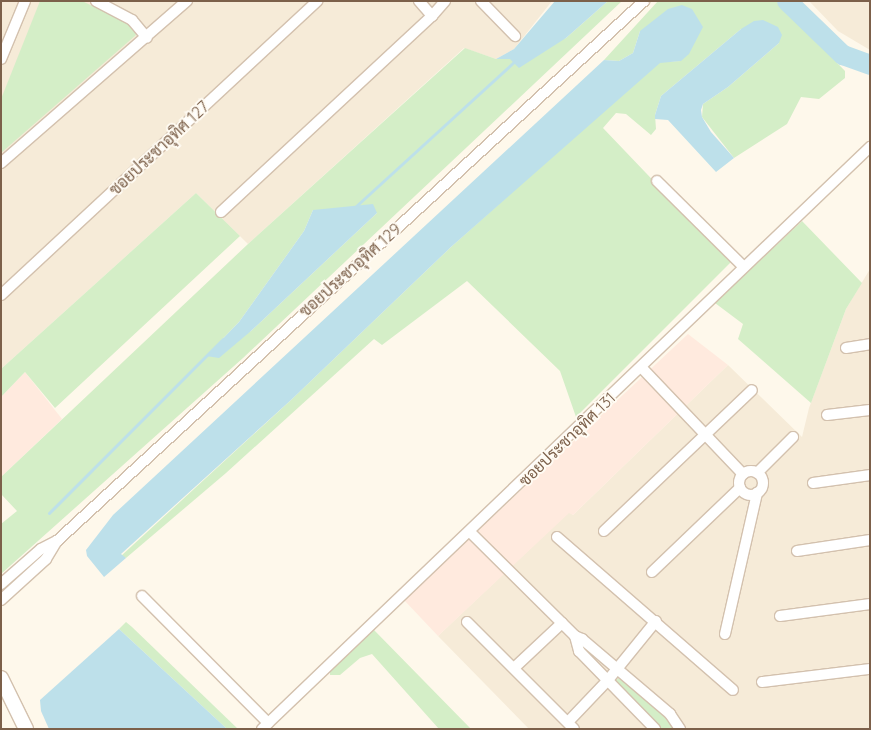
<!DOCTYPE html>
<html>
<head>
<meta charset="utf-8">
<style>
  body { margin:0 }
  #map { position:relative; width:871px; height:730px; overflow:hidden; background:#fef8eb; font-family:Quicksand,Sarabun,sans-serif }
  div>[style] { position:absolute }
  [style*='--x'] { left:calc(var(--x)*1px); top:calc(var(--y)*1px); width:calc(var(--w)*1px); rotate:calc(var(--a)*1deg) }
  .residential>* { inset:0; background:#f6ebd8 }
  .commercial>* { inset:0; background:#ffeade }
  .green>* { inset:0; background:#d4eec7 }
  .water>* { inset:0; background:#bde0ea }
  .stream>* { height:3px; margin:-1.5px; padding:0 1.5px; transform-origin:1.5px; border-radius:1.5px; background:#bde0ea }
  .river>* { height:20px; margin:-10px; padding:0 10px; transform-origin:10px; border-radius:10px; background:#bde0ea }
  .roads { filter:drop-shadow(1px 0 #d3c1ae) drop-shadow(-1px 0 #d3c1ae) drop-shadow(0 1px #d3c1ae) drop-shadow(0 -1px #d3c1ae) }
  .street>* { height:10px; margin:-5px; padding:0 5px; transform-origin:5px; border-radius:5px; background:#fff }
  .street>.ring { margin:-5px; padding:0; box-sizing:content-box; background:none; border:10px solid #fff; border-radius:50% }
  .secondary>* { height:14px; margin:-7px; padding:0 7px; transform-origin:7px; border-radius:7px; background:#fff }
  span { translate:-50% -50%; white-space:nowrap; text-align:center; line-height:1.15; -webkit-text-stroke:4px #fffbf3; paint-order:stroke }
  .street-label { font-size:16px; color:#7c604a }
  .frame { position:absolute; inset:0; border:2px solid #7c604a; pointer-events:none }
</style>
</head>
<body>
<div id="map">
  <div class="residential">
    <i style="clip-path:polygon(1px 1px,552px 1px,514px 49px,496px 59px,464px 48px,248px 244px,196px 193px,1px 369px)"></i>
    <i style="clip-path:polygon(809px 1px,870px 1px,870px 50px,838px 31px)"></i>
    <i style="clip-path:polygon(870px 269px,870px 729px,529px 729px,438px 636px,569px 512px,573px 515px,728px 365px,802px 437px,809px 408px,846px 309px)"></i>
  </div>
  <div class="commercial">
    <i style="clip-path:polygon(688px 334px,728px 365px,573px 515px,569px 513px,438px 636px,404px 600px)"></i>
    <i style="clip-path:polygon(25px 372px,62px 419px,1px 477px,1px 397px)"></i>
  </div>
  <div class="green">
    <i style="clip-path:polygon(40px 1px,82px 1px,130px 24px,136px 35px,1px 153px,1px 99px)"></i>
    <i style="clip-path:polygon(evenodd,608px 1px,622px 1px,243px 358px,1px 574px,1px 524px,17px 511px,1px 494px,1px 477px,248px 244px,465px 48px,496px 59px,510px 59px,566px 38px,608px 1px,313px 210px,377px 213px,251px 331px,207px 355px,239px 322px,304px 231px,313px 210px)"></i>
    <i style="clip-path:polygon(658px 1px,777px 1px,845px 71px,845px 78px,819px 99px,801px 97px,787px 124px,734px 158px,702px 117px,703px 104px,728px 87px,779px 43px,741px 29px,661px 96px,655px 115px,656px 129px,651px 135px,626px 114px,616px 113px,603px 128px,731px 262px,576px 417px,560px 371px,467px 281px,382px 345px,374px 339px,226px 473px,126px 558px,121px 556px,291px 400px,451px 247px,614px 101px,660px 62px,681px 61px,640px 31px,633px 53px,619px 61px,604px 60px)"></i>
    <i style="clip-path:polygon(196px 193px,240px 236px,55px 408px,25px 372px,1px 397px,1px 369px)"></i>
    <i style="clip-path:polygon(802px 221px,862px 283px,846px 309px,811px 403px,738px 339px,743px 324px,715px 303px)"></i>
    <i style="clip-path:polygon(126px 622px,132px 627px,238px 729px,227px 729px,119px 629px)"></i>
    <i style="clip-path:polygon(374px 630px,471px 729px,439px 729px,372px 654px,360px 658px,340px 675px,330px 675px,330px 668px)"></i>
    <i style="clip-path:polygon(619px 678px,676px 724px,676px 729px,660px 729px,615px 681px)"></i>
  </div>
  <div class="water">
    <i style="clip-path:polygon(555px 1px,608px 1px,566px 38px,519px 68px,510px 59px,496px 59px,514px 49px)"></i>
    <i style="clip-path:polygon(682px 5px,692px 9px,703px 27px,689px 54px,681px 61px,660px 63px,451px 247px,291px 400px,121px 554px,126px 558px,104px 577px,87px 556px,86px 550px,113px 515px,604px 60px,619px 61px,633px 53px,640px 31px,668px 9px)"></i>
    <i style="clip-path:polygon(763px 20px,778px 27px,782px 35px,779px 43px,728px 87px,703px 104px,701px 110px,702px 117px,711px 132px,734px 158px,716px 172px,668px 120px,655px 119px,655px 115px,661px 96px,741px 29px,754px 21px)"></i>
    <i style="clip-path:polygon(373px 204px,377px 213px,251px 331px,219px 358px,206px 356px,239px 322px,304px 231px,313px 210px)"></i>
    <i style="clip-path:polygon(119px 629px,226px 728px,227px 729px,49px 729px,41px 711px,40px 700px)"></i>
  </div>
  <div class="stream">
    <i style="--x:355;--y:207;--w:218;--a:-42.4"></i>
    <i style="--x:49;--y:513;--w:246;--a:-45"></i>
  </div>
  <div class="river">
    <i style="--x:787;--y:1;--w:78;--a:44"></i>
    <i style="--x:843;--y:55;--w:29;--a:20"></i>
  </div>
  <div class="roads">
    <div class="street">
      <i style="--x:96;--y:1;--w:41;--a:27.8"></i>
      <i style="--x:132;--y:20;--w:23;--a:50"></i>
      <i style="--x:419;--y:1;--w:20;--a:49"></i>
      <i style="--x:432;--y:16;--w:20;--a:-49"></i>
      <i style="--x:481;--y:1;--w:49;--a:45.8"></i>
      <i style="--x:1;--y:59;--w:63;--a:-67.5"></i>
      <i style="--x:1;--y:163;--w:247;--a:-41.1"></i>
      <i style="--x:657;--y:181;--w:122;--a:44.7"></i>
      <i style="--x:221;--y:212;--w:288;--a:-42.9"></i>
      <i style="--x:1;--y:295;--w:432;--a:-42.9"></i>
      <i style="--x:846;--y:348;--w:24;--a:-9"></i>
      <i style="--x:641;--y:367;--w:148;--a:46.4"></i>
      <i style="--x:827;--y:415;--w:43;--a:-6.6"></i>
      <i class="ring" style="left:739px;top:471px;width:14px;height:14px"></i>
      <i style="--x:757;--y:473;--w:51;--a:-45"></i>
      <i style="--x:813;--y:483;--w:58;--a:-8"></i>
      <i style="--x:604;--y:531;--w:204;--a:-43.6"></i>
      <i style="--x:470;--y:532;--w:148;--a:44.7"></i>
      <i style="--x:575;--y:636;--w:8;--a:23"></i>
      <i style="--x:582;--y:639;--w:116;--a:40.4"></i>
      <i style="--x:670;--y:714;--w:18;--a:56"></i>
      <i style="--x:557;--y:537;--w:233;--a:41"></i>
      <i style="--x:797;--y:551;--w:74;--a:-8.6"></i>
      <i style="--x:652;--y:572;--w:122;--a:-43.7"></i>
      <i style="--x:1;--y:584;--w:53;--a:-41.2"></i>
      <i style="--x:41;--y:549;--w:18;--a:-27"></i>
      <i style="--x:57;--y:541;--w:798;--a:-42.61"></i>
      <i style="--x:142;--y:596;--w:179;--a:45.2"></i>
      <i style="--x:1;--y:600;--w:61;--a:-42.3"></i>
      <i style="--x:46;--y:559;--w:21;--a:-59"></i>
      <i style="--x:780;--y:616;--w:91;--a:-7.6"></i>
      <i style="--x:467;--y:622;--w:151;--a:45"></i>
      <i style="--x:725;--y:634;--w:145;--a:-77.2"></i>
      <i style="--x:575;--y:636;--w:16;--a:75"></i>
      <i style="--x:579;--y:651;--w:109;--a:45.7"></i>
      <i style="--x:514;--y:668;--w:66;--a:-43.2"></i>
      <i style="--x:762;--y:682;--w:109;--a:-6.9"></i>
      <i style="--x:568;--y:722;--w:58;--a:-46.4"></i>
      <i style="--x:608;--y:680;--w:76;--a:-50.9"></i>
      <i style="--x:262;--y:729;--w:842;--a:-43.75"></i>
    </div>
    <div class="secondary">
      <i style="--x:1;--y:678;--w:57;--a:63.9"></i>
    </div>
  </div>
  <div class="street-label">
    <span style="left:159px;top:148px;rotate:-43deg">ซอยประชาอุทิศ 127</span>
    <span style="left:350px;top:270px;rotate:-42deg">ซอยประชาอุทิศ 129</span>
    <span style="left:567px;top:439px;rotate:-44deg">ซอยประชาอุทิศ 131</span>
  </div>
  <div class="frame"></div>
</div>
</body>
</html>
